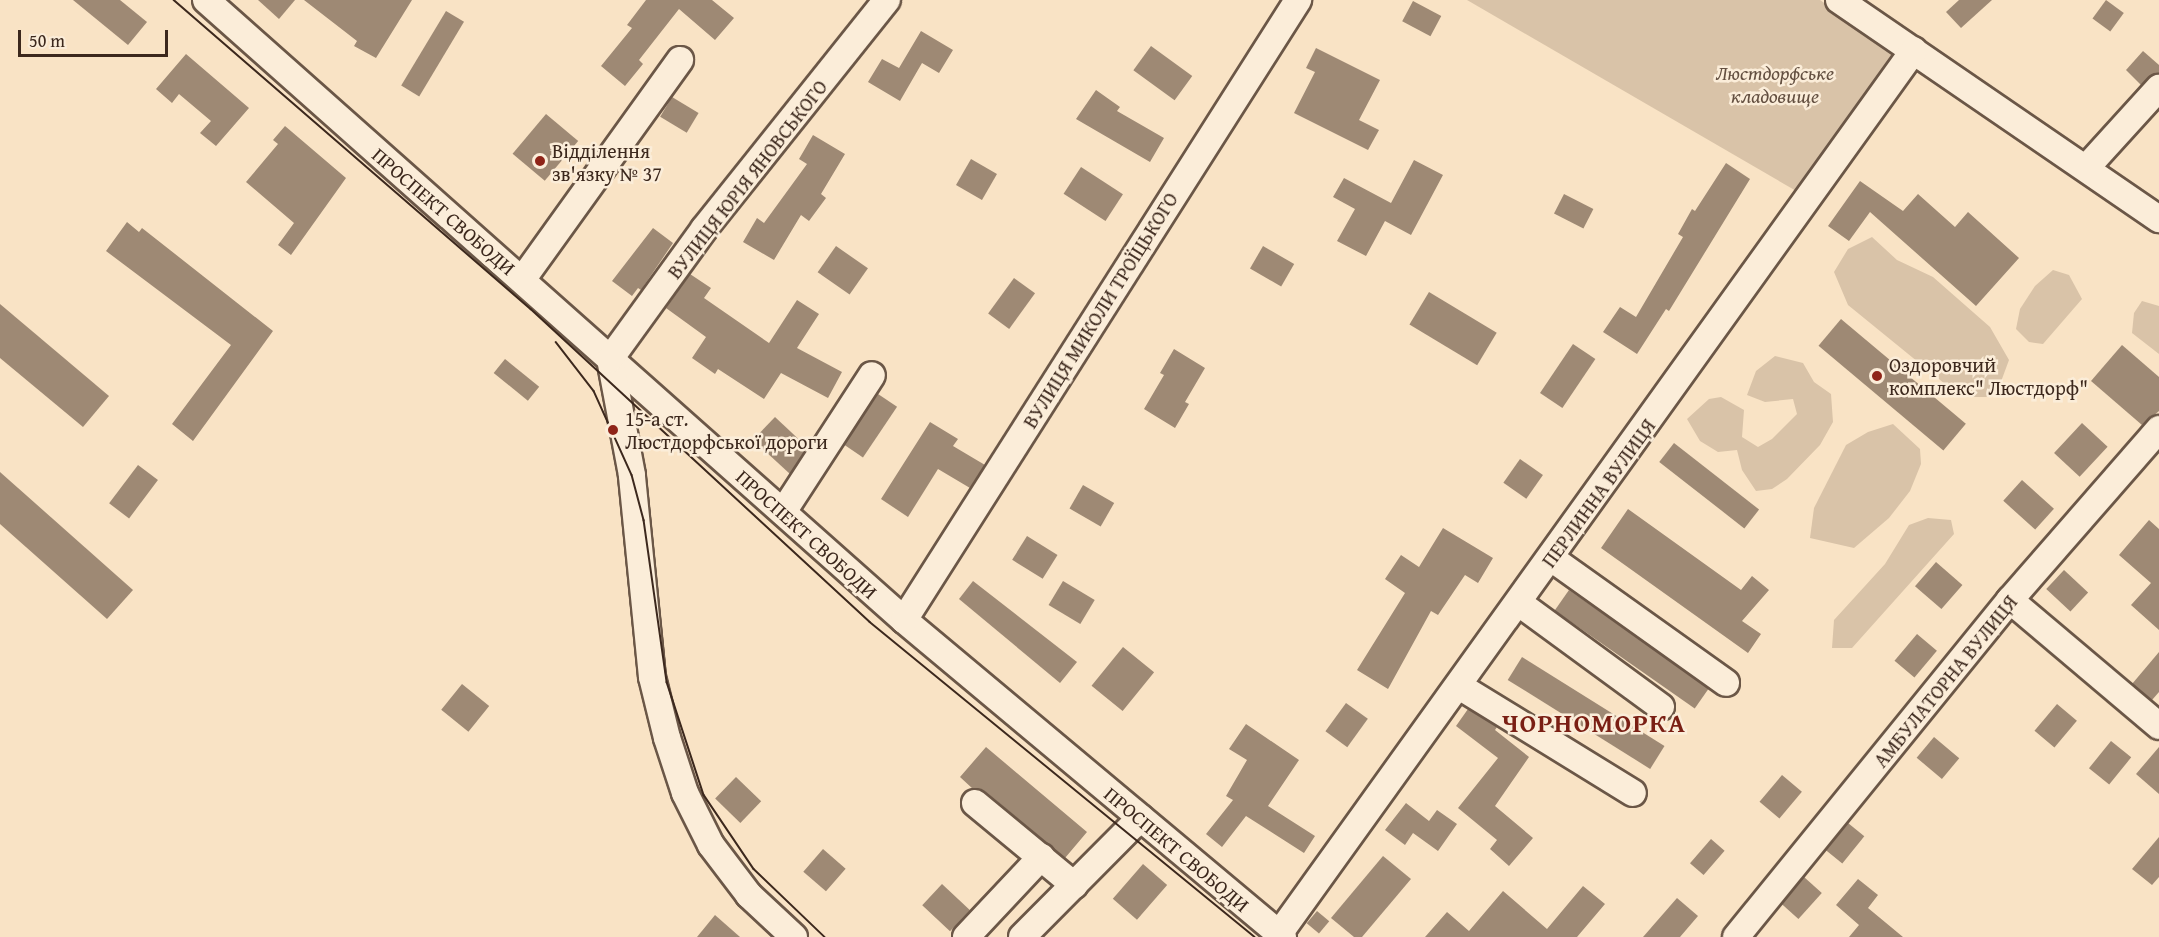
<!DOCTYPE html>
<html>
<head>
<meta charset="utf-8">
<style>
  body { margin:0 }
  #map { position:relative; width:2159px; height:937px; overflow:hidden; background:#f9e3c5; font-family:"Gentium Book Plus",serif }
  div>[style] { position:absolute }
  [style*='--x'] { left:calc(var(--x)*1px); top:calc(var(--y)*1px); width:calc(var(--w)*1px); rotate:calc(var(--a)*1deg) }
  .green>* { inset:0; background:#d9c3a8 }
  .building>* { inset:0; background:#9e8974; transform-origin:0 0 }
  .roads { filter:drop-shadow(2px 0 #6b5747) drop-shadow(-2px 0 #6b5747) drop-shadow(0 2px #6b5747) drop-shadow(0 -2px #6b5747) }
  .minor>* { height:26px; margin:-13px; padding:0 13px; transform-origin:13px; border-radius:13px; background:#fbedd9 }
  .tram>* { height:1.5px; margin:-0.75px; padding:0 0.75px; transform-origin:0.75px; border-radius:0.75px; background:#3c281d }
  .dots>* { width:16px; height:16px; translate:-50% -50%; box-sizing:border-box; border:3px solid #fbedd9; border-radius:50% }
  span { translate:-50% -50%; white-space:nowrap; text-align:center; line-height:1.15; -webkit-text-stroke:5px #fbedd9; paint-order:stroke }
  .park-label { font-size:20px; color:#634f40; font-style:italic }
  .poi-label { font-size:20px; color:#3c281d }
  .left { translate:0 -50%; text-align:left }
  .street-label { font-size:20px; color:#3c281d }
  .district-label { font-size:26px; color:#7a1f14; font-weight:700; letter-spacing:1.5px }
  .scale { position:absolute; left:18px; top:30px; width:150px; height:27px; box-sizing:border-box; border:3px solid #3c281d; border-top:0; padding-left:8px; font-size:18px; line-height:21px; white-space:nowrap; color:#3c281d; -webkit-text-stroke:4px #fbedd9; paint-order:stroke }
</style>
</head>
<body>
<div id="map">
  <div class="green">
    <i style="clip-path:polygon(1467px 0,1820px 0,1899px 56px,1798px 192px)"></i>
    <i style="clip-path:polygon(1872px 237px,1897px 260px,1933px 277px,1990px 327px,2009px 360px,1999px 387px,1986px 397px,1961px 397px,1848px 305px,1834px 272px,1848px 249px)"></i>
    <i style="clip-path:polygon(2053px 270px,2069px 275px,2082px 299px,2043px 344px,2029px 342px,2016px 329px,2020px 309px,2035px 286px)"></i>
    <i style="clip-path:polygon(2142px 301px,2159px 306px,2159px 354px,2132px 333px,2134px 313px)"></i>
    <i style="clip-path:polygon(1775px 356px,1803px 363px,1814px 382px,1831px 394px,1833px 422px,1820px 445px,1787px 479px,1772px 489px,1756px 491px,1742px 470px,1737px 450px,1718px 452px,1700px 441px,1687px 419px,1709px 399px,1721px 397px,1744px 410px,1742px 437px,1758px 447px,1772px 439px,1797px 414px,1793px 399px,1765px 402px,1747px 395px,1756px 371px)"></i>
    <i style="clip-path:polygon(1893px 424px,1920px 449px,1921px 464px,1910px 491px,1889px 518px,1854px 548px,1810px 538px,1814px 508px,1846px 445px,1868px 432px)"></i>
    <i style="clip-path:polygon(1928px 518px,1951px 520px,1954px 534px,1852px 648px,1832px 648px,1834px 620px,1885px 564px,1909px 525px)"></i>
  </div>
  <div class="building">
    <i style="clip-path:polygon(73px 0,120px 0,147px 22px,128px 45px)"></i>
    <i style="clip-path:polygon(258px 0,295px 0,279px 19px)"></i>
    <i style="clip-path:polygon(304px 0,412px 0,376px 58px,354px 46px,357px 41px)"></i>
    <i style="clip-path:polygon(646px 0,712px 0,734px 18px,715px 40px,679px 9px,639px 60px,643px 64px,625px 86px,601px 66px,632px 28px,627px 25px)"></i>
    <i style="clip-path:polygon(1959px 0,1992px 0,1961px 28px,1946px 12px)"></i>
    <i style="left:2106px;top:0;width:22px;height:23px;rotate:36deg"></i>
    <i style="left:1413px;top:1px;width:32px;height:23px;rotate:28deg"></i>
    <i style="left:446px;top:11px;width:21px;height:87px;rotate:31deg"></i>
    <i style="clip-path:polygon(921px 31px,953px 50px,939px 73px,922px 63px,900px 101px,868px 82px,882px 59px,899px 68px)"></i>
    <i style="left:1151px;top:46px;width:51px;height:30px;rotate:36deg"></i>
    <i style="clip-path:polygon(1316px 48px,1380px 80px,1359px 120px,1379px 130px,1368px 150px,1294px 113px,1315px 72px,1306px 68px)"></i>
    <i style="clip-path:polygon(2143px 51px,2159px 65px,2159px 73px,2141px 85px,2126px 70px)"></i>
    <i style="clip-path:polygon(186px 54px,249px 108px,216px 146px,200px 133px,211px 121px,179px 94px,172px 103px,156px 89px)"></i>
    <i style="clip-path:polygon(1096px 90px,1120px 107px,1117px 111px,1164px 138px,1150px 162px,1076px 119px)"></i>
    <i style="left:672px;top:97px;width:31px;height:23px;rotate:31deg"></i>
    <i style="left:546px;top:114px;width:42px;height:52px;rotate:40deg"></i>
    <i style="clip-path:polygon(285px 126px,346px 178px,291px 255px,278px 245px,294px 223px,246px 182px,278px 144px,273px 140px)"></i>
    <i style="clip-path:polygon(813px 135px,845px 154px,821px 194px,826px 198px,809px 221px,801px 215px,774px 260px,743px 242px,757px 218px,764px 223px,807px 164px,799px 159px)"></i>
    <i style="left:971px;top:159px;width:30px;height:30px;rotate:30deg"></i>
    <i style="clip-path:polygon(1414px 160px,1443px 175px,1411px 235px,1385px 221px,1366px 256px,1337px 241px,1355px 209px,1333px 197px,1344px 178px,1391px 203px)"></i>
    <i style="clip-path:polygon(1726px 163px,1750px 179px,1669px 311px,1666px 309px,1637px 354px,1603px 332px,1620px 307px,1636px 317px,1683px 237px,1678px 234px,1692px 209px,1695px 211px)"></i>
    <i style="left:1081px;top:167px;width:50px;height:32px;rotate:33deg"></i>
    <i style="clip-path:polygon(1860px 181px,1903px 211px,1918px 194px,1955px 227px,1968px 212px,2019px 258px,1976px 306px,1870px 212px,1849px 241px,1828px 226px)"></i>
    <i style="left:1564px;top:194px;width:33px;height:22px;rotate:27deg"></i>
    <i style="clip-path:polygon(127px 222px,139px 232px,142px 228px,273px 331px,193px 441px,172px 424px,231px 345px,106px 251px)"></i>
    <i style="clip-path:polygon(653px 228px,673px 243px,641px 290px,638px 288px,632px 296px,612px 281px)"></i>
    <i style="left:836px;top:246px;width:39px;height:32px;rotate:35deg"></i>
    <i style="left:1263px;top:246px;width:36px;height:26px;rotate:30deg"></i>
    <i style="clip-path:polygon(690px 274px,711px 288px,704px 298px,769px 343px,797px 300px,819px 314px,797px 348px,842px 372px,828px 398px,781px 373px,764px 399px,718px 369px,715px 374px,692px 358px,706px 337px,666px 308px)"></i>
    <i style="left:1014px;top:278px;width:26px;height:44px;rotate:36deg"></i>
    <i style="left:1429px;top:292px;width:79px;height:38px;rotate:31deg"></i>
    <i style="clip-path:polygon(0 304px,109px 396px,83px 427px,0 358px)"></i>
    <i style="left:1841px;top:319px;width:163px;height:35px;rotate:40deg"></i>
    <i style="left:1573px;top:344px;width:27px;height:59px;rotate:34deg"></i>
    <i style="clip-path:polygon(2122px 345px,2159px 377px,2159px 411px,2142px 425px,2091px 381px)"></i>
    <i style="clip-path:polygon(1174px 349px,1205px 368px,1185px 402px,1189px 404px,1175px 428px,1144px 409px,1164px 375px,1160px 373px)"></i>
    <i style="left:505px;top:359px;width:44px;height:18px;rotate:39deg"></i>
    <i style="left:878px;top:394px;width:23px;height:61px;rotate:34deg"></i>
    <i style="clip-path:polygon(775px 417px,807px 447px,790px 474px,753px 440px)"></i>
    <i style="clip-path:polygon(930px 422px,958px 439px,953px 446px,985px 465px,970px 488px,938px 469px,908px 517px,881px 499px)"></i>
    <i style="left:2082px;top:423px;width:35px;height:41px;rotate:43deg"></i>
    <i style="left:1674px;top:443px;width:108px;height:24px;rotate:38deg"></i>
    <i style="left:1520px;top:459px;width:28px;height:29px;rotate:35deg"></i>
    <i style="left:138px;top:465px;width:25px;height:48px;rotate:37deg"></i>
    <i style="clip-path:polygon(0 472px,133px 590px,107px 619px,0 524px)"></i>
    <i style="left:2022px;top:480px;width:43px;height:28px;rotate:42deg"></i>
    <i style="left:1083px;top:485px;width:36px;height:27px;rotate:30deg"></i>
    <i style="clip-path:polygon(1628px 509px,1741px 590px,1752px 576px,1769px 590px,1742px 621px,1761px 634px,1748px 653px,1601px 548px)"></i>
    <i style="clip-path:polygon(2149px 520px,2159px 529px,2159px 630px,2131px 605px,2151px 583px,2119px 555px)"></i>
    <i style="clip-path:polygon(1443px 528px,1493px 558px,1478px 583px,1465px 575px,1438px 615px,1431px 611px,1388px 689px,1357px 670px,1405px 593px,1385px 579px,1401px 555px,1419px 567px)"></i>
    <i style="left:1027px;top:536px;width:36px;height:28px;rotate:32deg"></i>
    <i style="left:1936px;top:562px;width:35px;height:32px;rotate:41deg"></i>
    <i style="left:2064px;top:570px;width:33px;height:26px;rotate:43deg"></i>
    <i style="clip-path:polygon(973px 581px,1077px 662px,1060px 683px,959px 599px)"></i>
    <i style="left:1063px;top:581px;width:37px;height:28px;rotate:31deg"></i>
    <i style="left:1569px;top:590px;width:171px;height:25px;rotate:35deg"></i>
    <i style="left:1917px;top:634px;width:26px;height:35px;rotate:40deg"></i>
    <i style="left:1123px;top:647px;width:40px;height:50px;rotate:39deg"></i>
    <i style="clip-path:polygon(2159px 652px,2159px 692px,2152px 700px,2132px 684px)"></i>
    <i style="left:1522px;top:657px;width:168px;height:27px;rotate:32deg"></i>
    <i style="left:462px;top:684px;width:35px;height:33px;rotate:39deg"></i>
    <i style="left:1346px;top:703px;width:27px;height:35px;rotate:36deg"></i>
    <i style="left:2057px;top:704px;width:26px;height:35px;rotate:40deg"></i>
    <i style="clip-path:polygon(1468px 709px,1497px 727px,1495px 730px,1529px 757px,1495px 806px,1533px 838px,1509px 866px,1490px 849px,1497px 840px,1458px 808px,1498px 758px,1456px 726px)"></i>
    <i style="clip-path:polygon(1246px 724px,1299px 760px,1268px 806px,1315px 836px,1304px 853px,1246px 816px,1222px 847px,1206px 834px,1233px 800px,1226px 796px,1247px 760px,1229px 749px)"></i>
    <i style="left:1934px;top:737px;width:33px;height:27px;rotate:40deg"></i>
    <i style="left:2111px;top:741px;width:26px;height:35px;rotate:39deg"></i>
    <i style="clip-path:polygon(986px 747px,1087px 832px,1065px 858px,985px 791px,973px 789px,960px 777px)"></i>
    <i style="clip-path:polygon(2159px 747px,2159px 794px,2136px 774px)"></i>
    <i style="left:1782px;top:775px;width:26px;height:35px;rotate:40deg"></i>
    <i style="left:736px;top:777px;width:35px;height:30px;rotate:44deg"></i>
    <i style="clip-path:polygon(1406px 803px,1429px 821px,1437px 810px,1457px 824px,1438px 851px,1413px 833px,1405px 845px,1385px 830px)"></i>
    <i style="left:1848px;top:823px;width:21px;height:35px;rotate:39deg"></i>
    <i style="clip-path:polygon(2159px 837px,2159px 877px,2152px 885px,2132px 869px)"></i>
    <i style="left:1711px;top:839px;width:18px;height:32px;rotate:41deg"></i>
    <i style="left:823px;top:849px;width:30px;height:30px;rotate:41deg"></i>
    <i style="clip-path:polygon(1383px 856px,1411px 879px,1362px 937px,1354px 937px,1331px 918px)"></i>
    <i style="left:1143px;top:864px;width:32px;height:46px;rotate:41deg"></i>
    <i style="left:1804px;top:877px;width:24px;height:35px;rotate:42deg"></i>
    <i style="clip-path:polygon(1858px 879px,1878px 895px,1868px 908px,1903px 937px,1849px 937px,1859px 925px,1836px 905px)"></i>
    <i style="left:942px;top:884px;width:38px;height:29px;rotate:43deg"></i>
    <i style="clip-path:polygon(1583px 886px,1605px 904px,1577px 937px,1425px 937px,1447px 912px,1469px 931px,1503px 891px,1547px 929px)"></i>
    <i style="clip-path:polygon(1677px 898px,1698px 916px,1680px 937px,1643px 937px)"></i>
    <i style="left:1317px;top:911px;width:16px;height:16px;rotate:40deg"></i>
    <i style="clip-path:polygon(715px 915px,740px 937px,697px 937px)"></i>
  </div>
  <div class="roads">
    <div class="minor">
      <i style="--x:206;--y:0;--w:934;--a:41.61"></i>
      <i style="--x:904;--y:620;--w:494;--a:39.9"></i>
      <i style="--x:1839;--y:0;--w:388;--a:34.4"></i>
      <i style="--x:2087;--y:167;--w:107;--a:-47.7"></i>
      <i style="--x:522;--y:280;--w:271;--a:-54.3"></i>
      <i style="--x:783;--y:512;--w:163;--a:-57"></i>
      <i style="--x:1551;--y:558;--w:215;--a:35.5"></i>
      <i style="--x:2010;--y:600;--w:195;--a:40.2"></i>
      <i style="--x:1519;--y:603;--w:176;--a:36.2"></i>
      <i style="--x:904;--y:620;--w:735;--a:-57.56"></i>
      <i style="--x:1459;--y:686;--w:204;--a:31.6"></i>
      <i style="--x:975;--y:803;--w:129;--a:39.6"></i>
      <i style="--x:1279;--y:934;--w:1088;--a:-54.31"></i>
      <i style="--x:794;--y:937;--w:62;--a:-137"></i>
      <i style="--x:749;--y:895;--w:63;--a:-127.2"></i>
      <i style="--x:711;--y:845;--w:58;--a:-116.6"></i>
      <i style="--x:685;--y:793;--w:58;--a:-108.1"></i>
      <i style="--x:667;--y:738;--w:63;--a:-103.8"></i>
      <i style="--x:652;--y:677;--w:203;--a:-95.7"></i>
      <i style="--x:632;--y:475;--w:118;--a:-100.7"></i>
      <i style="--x:610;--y:359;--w:160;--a:-54.1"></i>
      <i style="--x:704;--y:229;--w:293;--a:-51.4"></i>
      <i style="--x:966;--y:937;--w:110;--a:-46.8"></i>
      <i style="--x:1022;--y:937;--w:168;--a:-45.2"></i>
      <i style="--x:1736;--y:937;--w:434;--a:-50.9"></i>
      <i style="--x:2010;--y:600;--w:227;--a:-48.9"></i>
    </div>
  </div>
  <div class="tram">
    <i style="--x:174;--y:0;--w:472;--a:40.9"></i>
    <i style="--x:531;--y:309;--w:461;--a:42.7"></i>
    <i style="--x:870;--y:622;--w:497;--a:39.3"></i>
    <i style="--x:556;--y:342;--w:62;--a:52.2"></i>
    <i style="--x:594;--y:391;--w:92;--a:65.7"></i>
    <i style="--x:632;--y:475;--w:47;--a:75.1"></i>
    <i style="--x:644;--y:520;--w:164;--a:81.9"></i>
    <i style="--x:667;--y:682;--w:119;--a:71.9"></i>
    <i style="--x:704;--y:795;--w:89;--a:56"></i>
    <i style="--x:754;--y:869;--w:98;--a:43.8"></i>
  </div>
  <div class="dots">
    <i style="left:540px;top:161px;background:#8f2418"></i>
    <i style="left:1877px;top:376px;background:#8f2418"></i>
    <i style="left:613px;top:430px;background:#8f2418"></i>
  </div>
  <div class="park-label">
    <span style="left:1775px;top:84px">Люстдорфське<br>кладовище</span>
  </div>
  <div class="poi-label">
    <span class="left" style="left:552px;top:162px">Відділення<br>зв'язку № 37</span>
    <span class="left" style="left:1889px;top:376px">Оздоровчий<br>комплекс" Люстдорф"</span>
    <span class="left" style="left:625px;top:430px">15-а ст.<br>Люстдорфської дороги</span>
  </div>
  <div class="street-label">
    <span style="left:747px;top:179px;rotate:-52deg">ВУЛИЦЯ ЮРІЯ ЯНОВСЬКОГО</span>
    <span style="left:444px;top:211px;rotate:41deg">ПРОСПЕКТ СВОБОДИ</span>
    <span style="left:1100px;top:310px;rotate:-58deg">ВУЛИЦЯ МИКОЛИ ТРОЇЦЬКОГО</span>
    <span style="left:1598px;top:493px;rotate:-54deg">ПЕРЛИННА ВУЛИЦЯ</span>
    <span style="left:807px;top:534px;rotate:42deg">ПРОСПЕКТ СВОБОДИ</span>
    <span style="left:1945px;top:681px;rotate:-51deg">АМБУЛАТОРНА ВУЛИЦЯ</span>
    <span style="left:1177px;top:849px;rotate:40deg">ПРОСПЕКТ СВОБОДИ</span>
  </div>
  <div class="district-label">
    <span style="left:1594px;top:723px">ЧОРНОМОРКА</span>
  </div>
  <div class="scale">50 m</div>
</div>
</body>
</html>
